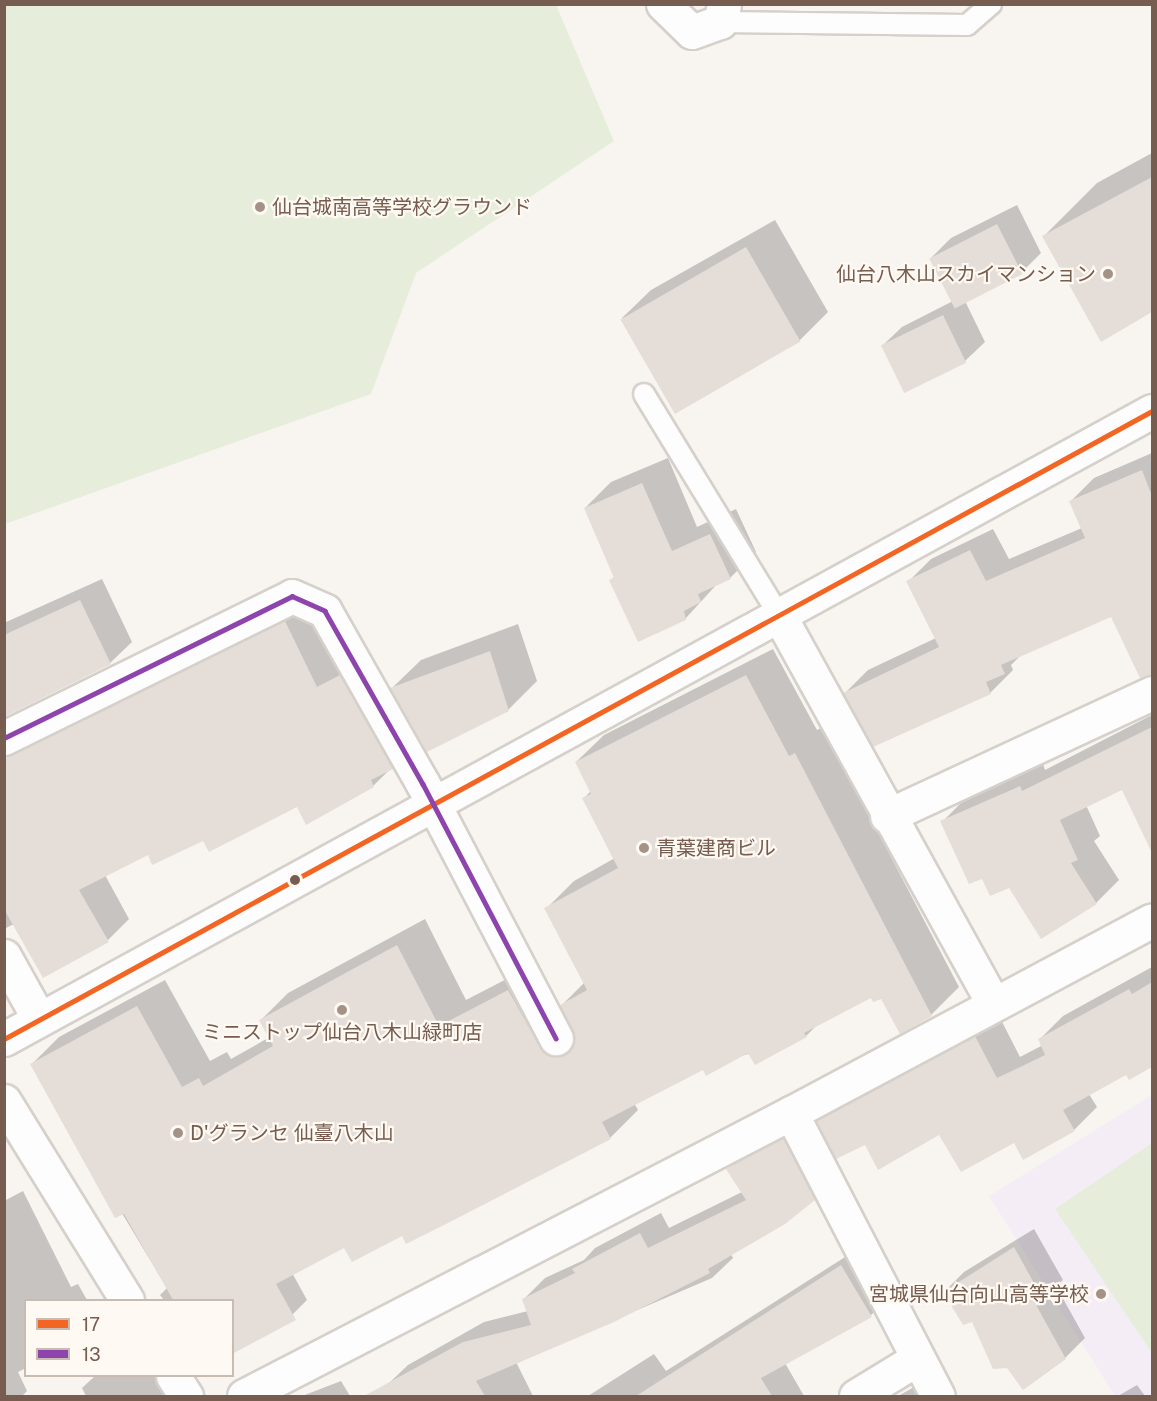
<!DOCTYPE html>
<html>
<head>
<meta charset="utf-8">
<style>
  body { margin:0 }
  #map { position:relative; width:1157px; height:1401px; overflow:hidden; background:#f8f4f0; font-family:"Public Sans","Noto Sans JP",sans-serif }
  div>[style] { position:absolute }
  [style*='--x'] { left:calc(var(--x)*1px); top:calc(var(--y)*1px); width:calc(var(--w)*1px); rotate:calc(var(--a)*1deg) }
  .education>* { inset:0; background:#f5edf5 }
  .green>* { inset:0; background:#e6eedb }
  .shadow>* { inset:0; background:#0003 }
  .building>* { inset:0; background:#e5ddd7; transform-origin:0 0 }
  .roads { filter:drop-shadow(2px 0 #d6d0ca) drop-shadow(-2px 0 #d6d0ca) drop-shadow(0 2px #d6d0ca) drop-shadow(0 -2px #d6d0ca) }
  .service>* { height:20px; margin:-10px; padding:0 10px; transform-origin:10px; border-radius:10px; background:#fefdfd }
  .minor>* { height:33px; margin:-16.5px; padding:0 16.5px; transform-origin:16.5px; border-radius:16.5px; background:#fefdfd }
  .tertiary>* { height:33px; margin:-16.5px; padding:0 16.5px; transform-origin:16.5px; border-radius:16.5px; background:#fefdfd }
  .bus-1>* { height:4.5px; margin:-2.25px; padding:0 2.25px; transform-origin:2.25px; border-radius:2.25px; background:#f26522 }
  .bus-2>* { height:4.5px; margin:-2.25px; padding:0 2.25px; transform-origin:2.25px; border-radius:2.25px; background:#8e44ad }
  .dots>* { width:16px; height:16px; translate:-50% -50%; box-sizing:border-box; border:3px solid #fef9f2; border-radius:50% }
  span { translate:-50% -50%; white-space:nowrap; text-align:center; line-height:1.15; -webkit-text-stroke:4.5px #fef9f2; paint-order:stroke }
  .poi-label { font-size:20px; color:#765d4f }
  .left { translate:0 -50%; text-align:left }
  .right { translate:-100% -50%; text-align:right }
  .frame { position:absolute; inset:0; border:6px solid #765d4f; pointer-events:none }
  .legend { position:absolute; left:24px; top:1299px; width:210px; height:78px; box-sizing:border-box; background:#fef9f2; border:2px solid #c8bbb1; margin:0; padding:8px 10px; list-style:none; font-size:18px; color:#765d4f }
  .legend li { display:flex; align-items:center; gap:12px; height:30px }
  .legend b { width:30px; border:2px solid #c8bbb1 }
</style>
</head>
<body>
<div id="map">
  <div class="education">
    <i style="clip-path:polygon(1152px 1095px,1152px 1396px,1115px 1396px,989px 1196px)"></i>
  </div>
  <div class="green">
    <i style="clip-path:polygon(4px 5px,556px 5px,614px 141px,416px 273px,371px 394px,5px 524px)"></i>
    <i style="clip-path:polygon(1152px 1143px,1152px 1353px,1055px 1209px)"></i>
  </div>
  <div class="shadow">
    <i style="clip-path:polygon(1152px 153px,1152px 310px,1101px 340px,1044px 236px,1097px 183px)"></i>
    <i style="clip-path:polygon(1017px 205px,1041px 253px,1021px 273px,965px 301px,985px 342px,965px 361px,882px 346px,902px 327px,953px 301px,931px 258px,951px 238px)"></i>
    <i style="clip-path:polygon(775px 220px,828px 312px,799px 341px,622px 318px,651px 290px)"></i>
    <i style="clip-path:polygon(1152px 453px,1152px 673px,1140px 676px,1112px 615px,1022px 654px,1011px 665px,1013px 670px,990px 693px,845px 693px,868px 670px,936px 638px,908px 582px,931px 559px,993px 529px,1009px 559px,1082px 528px,1071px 501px,1094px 478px)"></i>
    <i style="clip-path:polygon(668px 458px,697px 527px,736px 509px,756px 552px,730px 578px,718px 583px,685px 619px,610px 581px,615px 576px,585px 508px,611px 482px)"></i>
    <i style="clip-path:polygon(102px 579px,132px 642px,110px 663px,6px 715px,16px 733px,306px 600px,414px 746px,373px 786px,298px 805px,204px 839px,148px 853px,105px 875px,129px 919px,108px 940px,14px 924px,4px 929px,4px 623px)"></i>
    <i style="clip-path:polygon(518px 624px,537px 681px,508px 710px,392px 688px,421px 660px)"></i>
    <i style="clip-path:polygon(773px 649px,817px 730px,823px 727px,959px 987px,931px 1015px,901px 1031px,881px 997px,872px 996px,818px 1024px,806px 1036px,703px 1068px,634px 1103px,638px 1110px,610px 1138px,402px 1234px,345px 1246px,274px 1240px,307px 1300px,280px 1327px,232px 1300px,164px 1300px,160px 1295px,167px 1288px,32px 1064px,59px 1037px,165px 980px,210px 1061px,227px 1052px,231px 1059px,270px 1037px,261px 1020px,288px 993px,425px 919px,466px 1000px,536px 964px,560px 1007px,585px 982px,546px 909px,574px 881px,615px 858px,584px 798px,591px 791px,576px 762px,604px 735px)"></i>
    <i style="clip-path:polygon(1152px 715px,1152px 835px,1147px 838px,1122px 788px,1086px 805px,1100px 836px,1094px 841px,1119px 880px,1096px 903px,1009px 887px,983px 877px,942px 822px,965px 799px,1043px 764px,1045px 770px)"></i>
    <i style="clip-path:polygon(1152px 967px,1152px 1066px,1129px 1078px,1126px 1073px,1089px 1094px,1097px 1107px,1074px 1130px,1015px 1141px,939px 1132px,865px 1143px,818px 1121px,841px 1099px,998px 1014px,1020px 1057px,1043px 1045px,1040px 1039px,1063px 1016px)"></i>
    <i style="clip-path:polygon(804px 1119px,835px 1178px,814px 1199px,731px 1254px,733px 1258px,712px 1278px,516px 1362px,533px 1396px,394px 1396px,387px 1385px,408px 1365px,484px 1322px,528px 1311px,524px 1299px,545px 1278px,584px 1260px,595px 1248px,661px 1213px,669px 1228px,742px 1192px,728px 1169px,748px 1149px)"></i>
    <i style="clip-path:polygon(23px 1191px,71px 1287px,78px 1284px,87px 1300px,26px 1300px,26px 1368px,18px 1372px,27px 1391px,22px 1396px,4px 1396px,4px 1201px)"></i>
    <i style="clip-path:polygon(1034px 1229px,1063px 1280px,1056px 1286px,1085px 1338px,1065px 1358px,973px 1320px,944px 1292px,964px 1272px)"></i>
    <i style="clip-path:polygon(853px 1252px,892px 1295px,871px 1315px,785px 1363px,804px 1396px,588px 1396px,654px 1354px,666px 1371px)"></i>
    <i style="clip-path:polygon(95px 1376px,182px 1376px,183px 1378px,165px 1396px,86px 1396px,82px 1388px)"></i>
    <i style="clip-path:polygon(341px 1381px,350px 1396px,302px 1396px)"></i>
    <i style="clip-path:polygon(1137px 1385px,1145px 1396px,1118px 1396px)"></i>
    <i style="clip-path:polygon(916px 1386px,921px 1396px,898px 1396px)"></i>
  </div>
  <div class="building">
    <i style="clip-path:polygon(1152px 177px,1152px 312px,1101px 342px,1042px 236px)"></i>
    <i style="left:997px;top:224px;width:56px;height:76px;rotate:63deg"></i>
    <i style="left:746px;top:247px;width:109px;height:145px;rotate:60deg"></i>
    <i style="left:943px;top:315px;width:53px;height:69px;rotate:64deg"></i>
    <i style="clip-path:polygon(1142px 470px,1152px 496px,1152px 674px,1140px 678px,1111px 617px,1001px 665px,1005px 674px,986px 682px,991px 694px,873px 747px,843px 693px,939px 647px,906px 581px,970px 550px,986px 581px,1085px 538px,1069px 501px)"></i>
    <i style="clip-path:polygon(642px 483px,672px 551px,710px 534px,731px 579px,698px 594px,701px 602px,684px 611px,686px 620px,638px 642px,609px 580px,614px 578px,584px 508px)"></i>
    <i style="clip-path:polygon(80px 600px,111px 664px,4px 717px,4px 635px)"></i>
    <i style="clip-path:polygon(285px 621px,317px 687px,340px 675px,393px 769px,371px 780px,374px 787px,306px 825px,297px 807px,209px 852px,203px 841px,152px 865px,148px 855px,79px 890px,109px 942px,43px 978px,4px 909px,4px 756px)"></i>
    <i style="clip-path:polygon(490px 651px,509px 711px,427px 752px,390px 688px)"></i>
    <i style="clip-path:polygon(746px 675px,789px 756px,795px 753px,932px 1016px,900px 1034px,881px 999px,873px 1002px,871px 998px,804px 1033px,807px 1037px,755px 1065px,748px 1053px,706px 1076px,703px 1070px,602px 1122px,611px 1139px,446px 1224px,406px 1244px,402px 1236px,352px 1262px,344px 1248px,276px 1284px,296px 1320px,232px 1354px,232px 1300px,173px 1300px,124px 1214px,115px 1218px,30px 1064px,137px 1006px,182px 1087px,199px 1078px,203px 1086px,273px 1046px,259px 1020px,397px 945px,439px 1026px,508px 990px,540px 1047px,555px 1057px,565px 1054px,575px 1038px,560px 1005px,587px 990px,544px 908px,618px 868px,582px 798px,591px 794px,575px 762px)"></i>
    <i style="clip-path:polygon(1152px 727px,1152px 853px,1122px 790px,1060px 820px,1078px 860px,1071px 863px,1097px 904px,1041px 939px,1009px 888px,990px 896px,982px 879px,969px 884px,940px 821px,1020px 786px,1022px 791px)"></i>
    <i style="clip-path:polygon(1152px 982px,1152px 1067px,1129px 1080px,1126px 1075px,1063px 1110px,1075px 1131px,1023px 1160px,1014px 1143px,961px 1172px,939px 1135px,878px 1170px,865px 1145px,836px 1159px,816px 1121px,975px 1036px,997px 1078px,1045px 1055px,1038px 1039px,1129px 989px,1132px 994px)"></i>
    <i style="clip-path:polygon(783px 1138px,815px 1200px,785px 1224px,708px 1269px,710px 1273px,614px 1322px,476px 1381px,485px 1396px,364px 1396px,463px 1342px,531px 1325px,522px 1299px,575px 1273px,572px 1269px,640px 1233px,648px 1248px,746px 1200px,726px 1169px)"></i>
    <i style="clip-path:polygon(1014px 1247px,1044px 1301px,1035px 1303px,1066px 1359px,1023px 1390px,1007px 1368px,993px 1369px,972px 1322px,963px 1325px,943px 1292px)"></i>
    <i style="clip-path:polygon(841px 1265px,872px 1317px,761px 1378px,772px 1396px,636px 1396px)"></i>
  </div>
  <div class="roads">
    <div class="service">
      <i style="--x:720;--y:22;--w:247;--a:0.7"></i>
      <i style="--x:967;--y:25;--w:32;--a:-41"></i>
      <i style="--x:644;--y:394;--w:261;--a:58.6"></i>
    </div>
    <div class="minor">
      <i style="--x:663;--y:4;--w:40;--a:44"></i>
      <i style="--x:692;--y:32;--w:30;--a:-20"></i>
      <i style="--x:720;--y:22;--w:18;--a:-77"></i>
      <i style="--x:780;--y:617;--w:442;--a:61.1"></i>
      <i style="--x:4;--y:738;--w:321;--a:-26.2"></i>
      <i style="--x:292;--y:596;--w:36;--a:24"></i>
      <i style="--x:325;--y:611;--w:199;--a:60.5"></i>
      <i style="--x:423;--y:784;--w:287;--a:62.4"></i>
      <i style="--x:887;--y:816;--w:292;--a:-24.9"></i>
      <i style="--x:4;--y:956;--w:72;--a:60.9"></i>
      <i style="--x:4;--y:1101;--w:234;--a:58.3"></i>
      <i style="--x:791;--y:1113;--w:319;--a:62.6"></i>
      <i style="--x:173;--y:1376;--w:24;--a:57"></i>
      <i style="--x:244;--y:1396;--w:616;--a:-27.36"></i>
      <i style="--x:791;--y:1113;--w:409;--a:-28.1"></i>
      <i style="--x:856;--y:1396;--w:71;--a:-31.2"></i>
    </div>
    <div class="tertiary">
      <i style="--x:4;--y:1039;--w:1309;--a:-28.68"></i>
    </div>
  </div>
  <div class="bus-1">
    <i style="--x:4;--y:1039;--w:1309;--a:-28.68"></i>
  </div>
  <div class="bus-2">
    <i style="--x:4;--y:738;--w:321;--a:-26.2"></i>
    <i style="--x:292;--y:596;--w:36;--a:24"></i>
    <i style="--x:325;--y:611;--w:199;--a:60.5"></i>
    <i style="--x:423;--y:784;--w:287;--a:62.4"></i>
  </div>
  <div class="dots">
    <i style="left:260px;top:207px;background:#a49287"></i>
    <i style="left:1108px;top:274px;background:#a49287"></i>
    <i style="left:644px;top:848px;background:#a49287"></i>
    <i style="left:295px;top:880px;background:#765d4f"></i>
    <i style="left:342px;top:1010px;background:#a49287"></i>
    <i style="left:178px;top:1133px;background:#a49287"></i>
    <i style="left:1101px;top:1294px;background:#a49287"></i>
  </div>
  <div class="poi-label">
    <span class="left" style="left:272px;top:207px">仙台城南高等学校グラウンド</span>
    <span class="right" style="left:1096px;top:274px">仙台八木山スカイマンション</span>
    <span class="left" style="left:656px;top:848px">青葉建商ビル</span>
    <span style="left:342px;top:1032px">ミニストップ仙台八木山緑町店</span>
    <span class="left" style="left:190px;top:1133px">D'グランセ 仙臺八木山</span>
    <span class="right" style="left:1089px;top:1294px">宮城県仙台向山高等学校</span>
  </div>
  <div class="frame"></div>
  <ul class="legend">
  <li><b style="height:8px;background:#f26522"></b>17</li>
  <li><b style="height:8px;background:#8e44ad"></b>13</li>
  </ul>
</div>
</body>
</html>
